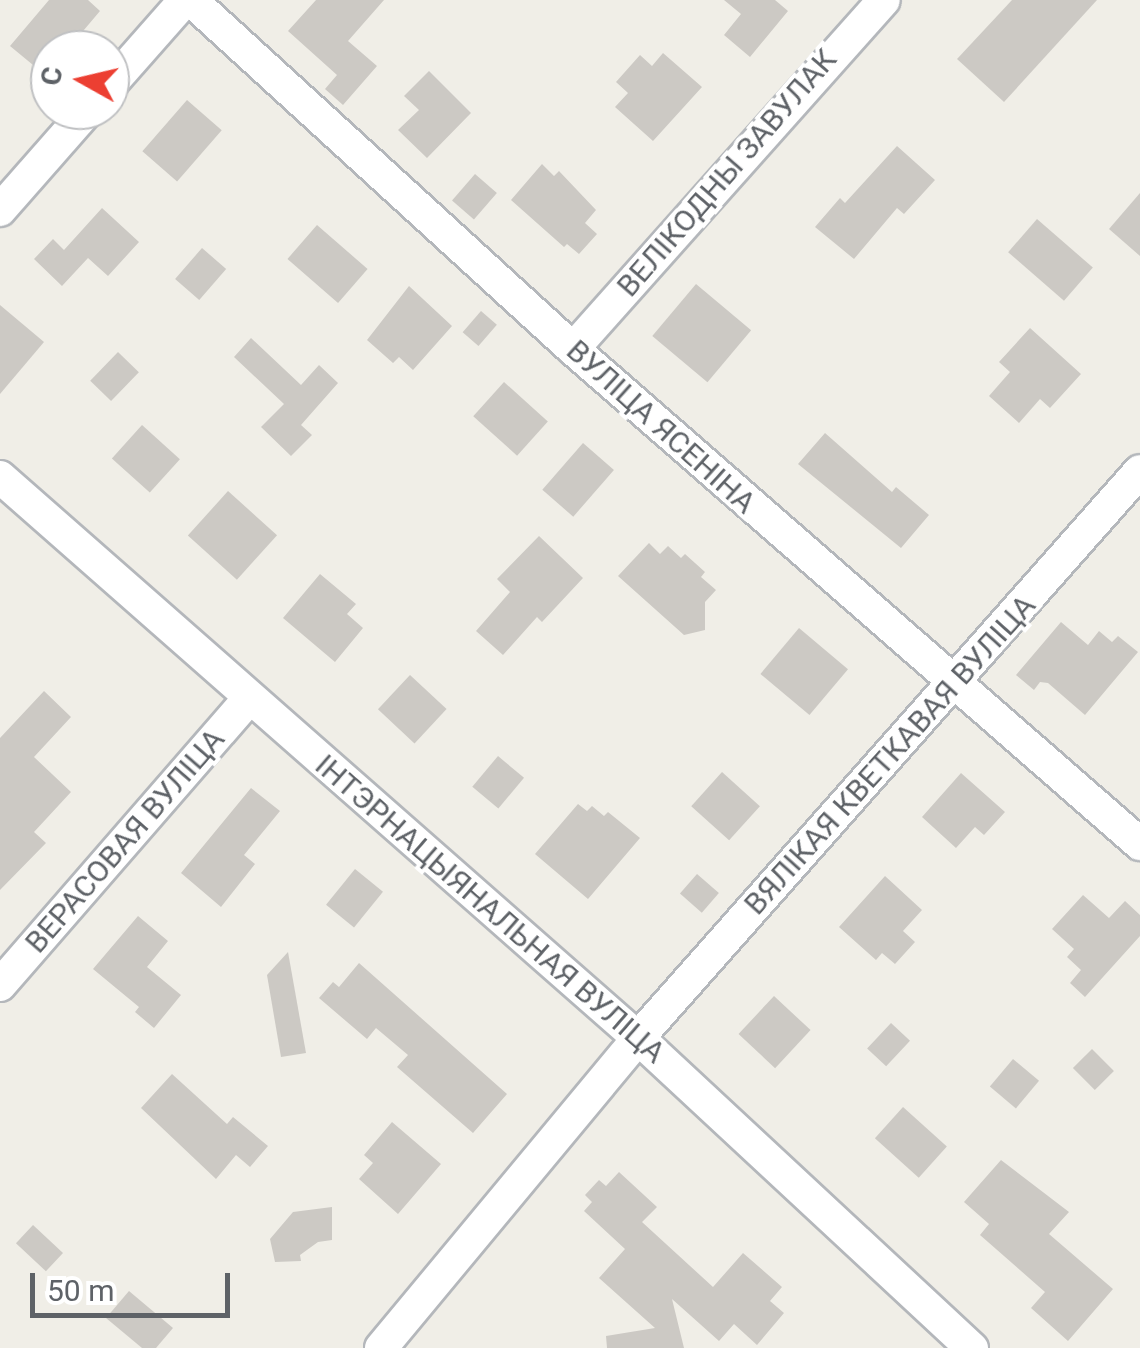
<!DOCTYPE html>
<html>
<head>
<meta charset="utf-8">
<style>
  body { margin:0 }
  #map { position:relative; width:1140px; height:1348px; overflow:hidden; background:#f0eee7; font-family:Roboto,sans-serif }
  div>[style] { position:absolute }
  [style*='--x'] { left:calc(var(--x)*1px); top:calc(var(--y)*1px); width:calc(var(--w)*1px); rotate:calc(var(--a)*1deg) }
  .building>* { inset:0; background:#ccc9c4; transform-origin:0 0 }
  .roads { filter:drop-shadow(2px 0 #b4b7bb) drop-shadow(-2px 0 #b4b7bb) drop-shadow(0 2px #b4b7bb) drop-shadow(0 -2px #b4b7bb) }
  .minor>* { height:32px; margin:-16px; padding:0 16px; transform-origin:16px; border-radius:16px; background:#fff }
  span { translate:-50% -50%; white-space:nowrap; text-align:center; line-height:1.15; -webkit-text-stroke:8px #fff; paint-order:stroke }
  .street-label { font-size:30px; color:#5e6267 }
  .north { position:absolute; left:30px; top:30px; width:100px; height:100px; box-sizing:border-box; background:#fff; border:2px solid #bfc0c2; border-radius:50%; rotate:278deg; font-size:28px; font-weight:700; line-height:40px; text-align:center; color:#5e6267 }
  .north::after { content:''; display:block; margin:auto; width:35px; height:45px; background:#ec3f32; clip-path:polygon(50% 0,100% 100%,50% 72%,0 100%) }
  .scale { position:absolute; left:30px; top:1273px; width:200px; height:45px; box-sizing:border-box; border:5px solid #5e6267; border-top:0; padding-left:12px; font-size:30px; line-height:35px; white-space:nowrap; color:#5e6267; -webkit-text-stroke:8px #fff; paint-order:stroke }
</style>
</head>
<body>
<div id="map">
  <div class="building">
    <i style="clip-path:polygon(49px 0,88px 0,100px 11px,67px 50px,50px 50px,50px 79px,10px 46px)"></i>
    <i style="clip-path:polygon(316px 0,384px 0,348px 41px,377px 66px,343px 105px,325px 89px,337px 75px,288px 31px)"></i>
    <i style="clip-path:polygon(724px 0,775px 0,788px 11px,750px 57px,724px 35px,741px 14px)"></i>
    <i style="clip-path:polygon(1012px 0,1097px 0,1004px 102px,957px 59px)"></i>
    <i style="clip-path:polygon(663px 53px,702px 87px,653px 141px,615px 107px,628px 93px,616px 82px,640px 55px,652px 66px)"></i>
    <i style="clip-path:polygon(429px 71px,471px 113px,427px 158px,398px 130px,419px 110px,404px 96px)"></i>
    <i style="left:187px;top:100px;width:46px;height:68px;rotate:41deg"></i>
    <i style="clip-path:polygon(897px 146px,935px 180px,904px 214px,897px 208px,854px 259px,815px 227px,840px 198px,845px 203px)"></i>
    <i style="clip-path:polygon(542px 164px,554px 176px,559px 171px,596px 210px,585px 223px,597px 234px,579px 254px,567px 244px,564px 247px,511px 200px)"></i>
    <i style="left:475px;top:174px;width:29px;height:35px;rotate:41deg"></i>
    <i style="clip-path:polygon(1140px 193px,1140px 256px,1109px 229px)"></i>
    <i style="clip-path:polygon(102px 208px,139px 242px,108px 276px,88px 258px,62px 286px,34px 259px,53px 239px,64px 250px)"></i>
    <i style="left:1037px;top:219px;width:74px;height:44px;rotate:41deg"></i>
    <i style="left:317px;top:225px;width:67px;height:45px;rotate:41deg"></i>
    <i style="left:202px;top:248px;width:32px;height:41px;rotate:41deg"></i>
    <i style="left:696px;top:284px;width:72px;height:68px;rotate:40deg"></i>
    <i style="clip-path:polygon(409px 286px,452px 326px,413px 370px,399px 357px,393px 363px,367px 340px)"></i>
    <i style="clip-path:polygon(0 305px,44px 342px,0 394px)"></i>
    <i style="left:481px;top:311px;width:21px;height:28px;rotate:41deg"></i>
    <i style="clip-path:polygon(1030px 328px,1081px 374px,1050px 408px,1040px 399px,1019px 423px,989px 396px,1010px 372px,999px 362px)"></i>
    <i style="clip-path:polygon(251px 338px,301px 385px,319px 365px,338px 383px,301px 425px,312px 435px,291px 456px,261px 427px,284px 404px,234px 357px)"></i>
    <i style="left:118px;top:352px;width:29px;height:40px;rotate:44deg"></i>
    <i style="left:504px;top:382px;width:59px;height:46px;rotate:42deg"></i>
    <i style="left:142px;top:425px;width:51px;height:45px;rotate:42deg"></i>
    <i style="clip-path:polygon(825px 433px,892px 492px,896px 487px,929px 515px,901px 548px,798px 464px)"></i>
    <i style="left:583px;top:443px;width:41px;height:62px;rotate:41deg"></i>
    <i style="left:228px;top:491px;width:66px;height:60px;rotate:42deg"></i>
    <i style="clip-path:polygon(539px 536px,583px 578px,542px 622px,537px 617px,503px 655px,476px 631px,510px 592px,497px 579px)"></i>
    <i style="clip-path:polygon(649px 543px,660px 554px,668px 546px,681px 558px,685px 554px,705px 572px,701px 577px,716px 590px,705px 602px,705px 630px,684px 635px,618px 576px)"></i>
    <i style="clip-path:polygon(320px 574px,356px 604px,347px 614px,363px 628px,335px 662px,283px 618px)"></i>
    <i style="clip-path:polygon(1061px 622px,1088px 645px,1099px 631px,1112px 642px,1118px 636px,1138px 652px,1085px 715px,1048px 683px,1040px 682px,1034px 690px,1016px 675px)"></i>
    <i style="left:799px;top:628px;width:64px;height:60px;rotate:40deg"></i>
    <i style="left:410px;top:675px;width:50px;height:47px;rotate:43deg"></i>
    <i style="clip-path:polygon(44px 691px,71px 717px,34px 757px,71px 792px,34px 832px,46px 843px,0 890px,0 738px)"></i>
    <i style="left:498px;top:756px;width:34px;height:40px;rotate:40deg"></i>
    <i style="left:722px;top:772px;width:51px;height:46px;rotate:42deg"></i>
    <i style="clip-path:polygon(961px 773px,1005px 812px,984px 835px,975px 827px,956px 848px,922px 817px)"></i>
    <i style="clip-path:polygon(251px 788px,280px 811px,244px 855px,255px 864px,221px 907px,181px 873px)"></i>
    <i style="clip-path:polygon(578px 804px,587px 811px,592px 806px,604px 816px,608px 812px,640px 838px,588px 899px,535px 854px)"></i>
    <i style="left:355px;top:869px;width:36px;height:46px;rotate:39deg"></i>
    <i style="left:697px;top:874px;width:29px;height:26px;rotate:41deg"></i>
    <i style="clip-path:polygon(885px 876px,922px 910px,903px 931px,915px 942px,895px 964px,882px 953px,876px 960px,839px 927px)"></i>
    <i style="clip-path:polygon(1083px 895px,1109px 918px,1125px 901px,1140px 915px,1140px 936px,1085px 997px,1070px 983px,1081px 970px,1067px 957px,1074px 949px,1052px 929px)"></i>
    <i style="clip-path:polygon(138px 916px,168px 941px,147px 967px,181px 995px,154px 1028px,135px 1012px,139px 1007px,93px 969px)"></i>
    <i style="clip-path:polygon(288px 952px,306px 1053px,281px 1057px,267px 975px)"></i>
    <i style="clip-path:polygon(359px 963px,507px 1094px,473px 1133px,397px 1067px,408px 1055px,376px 1028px,367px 1039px,319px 998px,333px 982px,339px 987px)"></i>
    <i style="left:774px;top:996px;width:50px;height:52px;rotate:43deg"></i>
    <i style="left:891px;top:1023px;width:26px;height:35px;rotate:43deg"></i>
    <i style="left:1092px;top:1049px;width:31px;height:27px;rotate:45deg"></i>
    <i style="left:1013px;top:1059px;width:34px;height:36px;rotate:40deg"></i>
    <i style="clip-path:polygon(172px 1074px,227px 1124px,233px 1117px,268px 1146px,250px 1167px,236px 1155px,216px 1179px,141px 1108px)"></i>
    <i style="left:903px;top:1107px;width:59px;height:42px;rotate:42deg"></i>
    <i style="clip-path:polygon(392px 1122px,441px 1164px,398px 1214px,359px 1179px,373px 1163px,364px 1155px)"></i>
    <i style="clip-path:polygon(1001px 1160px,1069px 1212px,1049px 1234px,1113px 1289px,1068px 1341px,1031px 1308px,1045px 1292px,980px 1235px,989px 1224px,964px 1202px)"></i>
    <i style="clip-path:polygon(619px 1172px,657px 1207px,642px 1222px,713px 1287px,743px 1253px,782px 1287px,770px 1301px,784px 1313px,757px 1345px,734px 1324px,719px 1341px,672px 1299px,684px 1348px,607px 1348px,606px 1336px,655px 1328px,599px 1278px,625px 1249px,584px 1211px,592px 1202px,585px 1195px,599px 1180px,606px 1186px)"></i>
    <i style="clip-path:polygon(332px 1207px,332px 1240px,318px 1242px,300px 1255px,301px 1261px,275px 1262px,270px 1239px,293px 1212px)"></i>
    <i style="left:33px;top:1225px;width:41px;height:25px;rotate:43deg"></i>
    <i style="clip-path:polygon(129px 1291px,173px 1328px,156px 1348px,142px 1348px,106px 1318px)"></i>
  </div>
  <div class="roads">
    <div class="minor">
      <i style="--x:191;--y:0;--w:517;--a:42.42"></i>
      <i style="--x:573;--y:349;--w:753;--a:41.12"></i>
      <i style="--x:110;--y:85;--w:113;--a:-48.6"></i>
      <i style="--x:0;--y:210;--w:133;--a:-48.7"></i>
      <i style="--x:573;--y:349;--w:467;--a:-48.3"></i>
      <i style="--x:0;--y:477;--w:850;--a:41.33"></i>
      <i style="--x:638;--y:1038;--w:456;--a:42.9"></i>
      <i style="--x:0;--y:985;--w:381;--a:-49"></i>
      <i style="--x:381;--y:1348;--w:403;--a:-50.3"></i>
      <i style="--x:638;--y:1038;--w:757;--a:-48.48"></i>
    </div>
  </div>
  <div class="street-label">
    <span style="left:727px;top:173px;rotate:-49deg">ВЕЛІКОДНЫ ЗАВУЛАК</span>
    <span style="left:661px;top:427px;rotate:42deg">ВУЛІЦА ЯСЕНІНА</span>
    <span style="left:890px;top:755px;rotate:-48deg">ВЯЛІКАЯ КВЕТКАВАЯ ВУЛІЦА</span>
    <span style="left:125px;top:841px;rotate:-49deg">ВЕРАСОВАЯ ВУЛІЦА</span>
    <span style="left:490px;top:909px;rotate:41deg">ІНТЭРНАЦЫЯНАЛЬНАЯ ВУЛІЦА</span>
  </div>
  <div class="north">С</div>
  <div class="scale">50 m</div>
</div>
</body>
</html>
